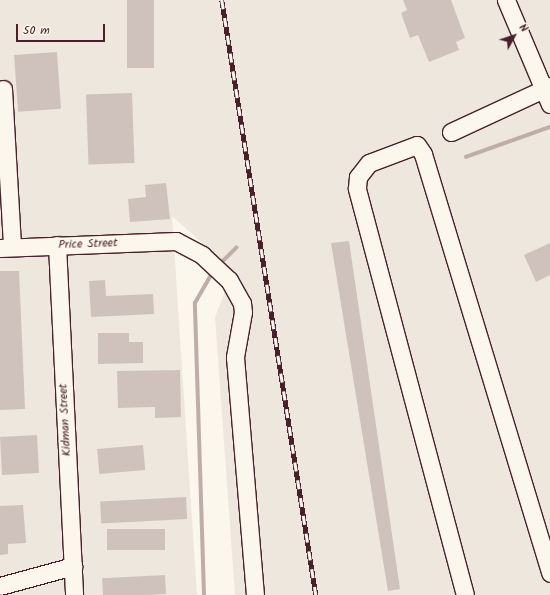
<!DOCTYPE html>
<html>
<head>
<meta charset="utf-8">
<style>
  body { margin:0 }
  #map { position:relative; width:550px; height:595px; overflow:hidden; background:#fbf7ec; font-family:Kalam,sans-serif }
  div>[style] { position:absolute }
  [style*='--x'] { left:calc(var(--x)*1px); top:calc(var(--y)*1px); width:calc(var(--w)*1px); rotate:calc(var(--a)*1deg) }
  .built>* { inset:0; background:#eee7de }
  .stream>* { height:3.5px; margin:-1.75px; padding:0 1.75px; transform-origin:1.75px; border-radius:1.75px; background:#bfadaa }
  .building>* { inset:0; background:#cfc2bc; transform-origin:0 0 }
  .roads { filter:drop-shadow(1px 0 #4a1f2b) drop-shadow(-1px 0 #4a1f2b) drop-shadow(0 1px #4a1f2b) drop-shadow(0 -1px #4a1f2b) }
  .minor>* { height:17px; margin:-8.5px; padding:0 8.5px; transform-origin:8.5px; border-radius:8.5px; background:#fbf7ec }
  .rail>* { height:4.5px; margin-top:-2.25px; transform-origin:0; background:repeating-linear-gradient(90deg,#fbf7ec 0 9px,#4a1f2b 0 18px); box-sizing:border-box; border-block:1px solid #4a1f2b }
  span { translate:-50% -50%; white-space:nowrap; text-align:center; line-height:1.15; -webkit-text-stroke:3px #fbf7ec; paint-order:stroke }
  .street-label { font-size:12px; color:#4a1f2b }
  .north { position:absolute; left:494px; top:16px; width:40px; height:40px; -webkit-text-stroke:3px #fbf7ec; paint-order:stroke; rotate:50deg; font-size:11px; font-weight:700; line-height:16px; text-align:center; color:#4a1f2b }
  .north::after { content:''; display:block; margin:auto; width:14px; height:18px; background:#4a1f2b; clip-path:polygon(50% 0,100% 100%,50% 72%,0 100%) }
  .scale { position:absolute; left:16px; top:24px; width:89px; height:18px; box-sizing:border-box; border:2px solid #4a1f2b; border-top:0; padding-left:5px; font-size:12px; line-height:14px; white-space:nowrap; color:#4a1f2b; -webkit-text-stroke:3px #fbf7ec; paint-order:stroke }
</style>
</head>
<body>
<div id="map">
  <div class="built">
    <i style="clip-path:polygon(0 0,550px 0,550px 595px,235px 595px,215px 317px,233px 271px,172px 216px,197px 595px,0 595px)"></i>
  </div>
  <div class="stream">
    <i style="--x:466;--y:157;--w:89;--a:-19.7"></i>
    <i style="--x:220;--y:264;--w:23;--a:-45"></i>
    <i style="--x:204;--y:595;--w:292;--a:-91.8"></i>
    <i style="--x:195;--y:303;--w:36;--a:-60"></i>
  </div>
  <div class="building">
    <i style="left:127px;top:0;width:27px;height:68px"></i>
    <i style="clip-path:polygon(403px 0,451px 0,465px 38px,456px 42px,459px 50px,429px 62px,418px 35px,410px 38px,401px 13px,407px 10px)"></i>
    <i style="left:57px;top:52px;width:57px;height:43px;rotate:86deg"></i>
    <i style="left:132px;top:93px;width:70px;height:46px;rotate:88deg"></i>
    <i style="clip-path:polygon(166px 183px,170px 219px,130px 222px,128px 199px,146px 197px,145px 185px)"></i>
    <i style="clip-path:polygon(349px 241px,400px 589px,388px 591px,331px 243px)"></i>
    <i style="clip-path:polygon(550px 243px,550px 275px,536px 282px,524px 255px)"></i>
    <i style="clip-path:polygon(0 271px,19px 271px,25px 409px,0 410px)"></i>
    <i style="clip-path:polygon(105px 280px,106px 296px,153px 294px,154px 314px,91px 317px,89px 281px)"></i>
    <i style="clip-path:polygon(98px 333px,129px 333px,129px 342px,143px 342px,143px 363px,98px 364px)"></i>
    <i style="clip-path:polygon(180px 370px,181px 417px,155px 418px,155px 407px,118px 408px,117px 371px)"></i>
    <i style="left:37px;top:435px;width:38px;height:37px;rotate:87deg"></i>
    <i style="left:143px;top:445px;width:25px;height:46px;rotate:85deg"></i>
    <i style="left:186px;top:497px;width:22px;height:86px;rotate:87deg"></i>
    <i style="clip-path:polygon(23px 505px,26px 543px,8px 544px,8px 554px,0 555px,0 506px)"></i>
    <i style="left:165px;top:529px;width:21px;height:58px;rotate:90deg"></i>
    <i style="left:165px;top:575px;width:19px;height:63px;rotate:87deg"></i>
  </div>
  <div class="roads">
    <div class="minor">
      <i style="--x:506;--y:0;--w:113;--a:67.1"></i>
      <i style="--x:3;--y:89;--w:158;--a:86.7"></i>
      <i style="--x:451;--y:132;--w:109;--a:-24.9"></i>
      <i style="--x:57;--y:245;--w:350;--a:87.2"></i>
      <i style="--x:0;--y:248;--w:176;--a:-2.3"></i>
      <i style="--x:176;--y:241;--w:30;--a:28"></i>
      <i style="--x:202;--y:255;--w:37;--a:43"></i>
      <i style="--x:229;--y:280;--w:26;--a:61"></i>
      <i style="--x:242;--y:303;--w:9;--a:84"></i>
      <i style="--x:243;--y:312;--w:46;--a:100.1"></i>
      <i style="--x:235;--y:357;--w:239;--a:85.2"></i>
      <i style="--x:0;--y:586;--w:76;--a:-15.3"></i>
      <i style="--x:465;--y:595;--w:421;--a:-104.9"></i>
      <i style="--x:357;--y:188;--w:11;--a:-85"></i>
      <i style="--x:358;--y:177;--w:18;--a:-52"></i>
      <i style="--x:369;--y:163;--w:51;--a:-20.6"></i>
      <i style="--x:417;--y:145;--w:11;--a:56"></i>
      <i style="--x:423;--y:154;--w:438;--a:73.1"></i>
    </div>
  </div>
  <div class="rail">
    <i style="--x:222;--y:0;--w:602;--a:81.02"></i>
  </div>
  <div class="street-label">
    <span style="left:88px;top:244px;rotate:-2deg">Price Street</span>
    <span style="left:65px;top:420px;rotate:-93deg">Kidman Street</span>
  </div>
  <div class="north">N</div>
  <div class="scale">50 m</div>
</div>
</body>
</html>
